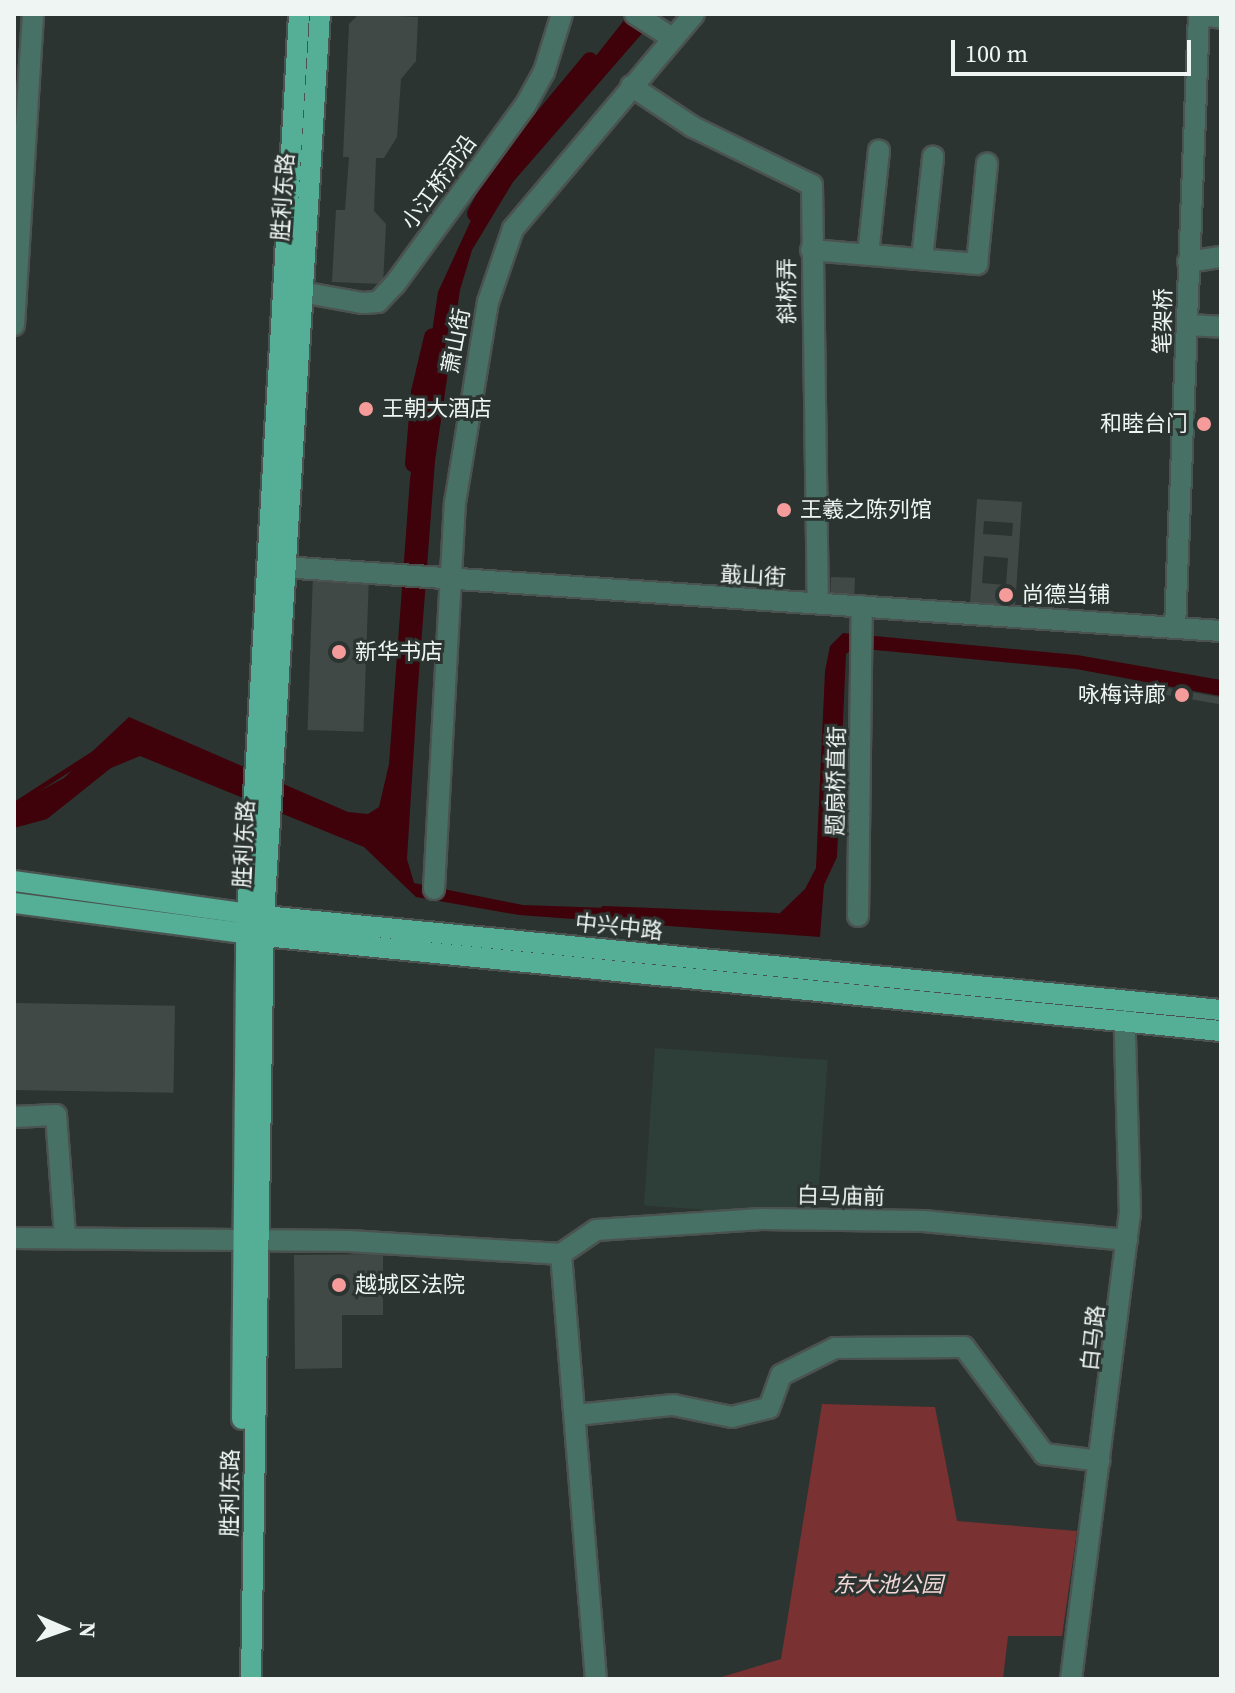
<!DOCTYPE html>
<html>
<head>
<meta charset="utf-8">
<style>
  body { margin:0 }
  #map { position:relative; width:1235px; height:1693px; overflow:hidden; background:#2c3431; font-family:"Source Serif 4","Noto Sans SC",serif }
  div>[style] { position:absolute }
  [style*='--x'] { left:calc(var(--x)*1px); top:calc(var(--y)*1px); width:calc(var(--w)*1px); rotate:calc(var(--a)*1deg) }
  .built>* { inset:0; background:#2e3f39; transform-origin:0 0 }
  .green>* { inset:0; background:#793132 }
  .water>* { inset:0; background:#3f020a }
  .stream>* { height:5px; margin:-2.5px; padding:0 2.5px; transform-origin:2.5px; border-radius:2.5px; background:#3f020a }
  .canal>* { height:16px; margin:-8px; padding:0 8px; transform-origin:8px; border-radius:8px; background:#3f020a }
  .building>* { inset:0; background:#404946; transform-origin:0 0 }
  .roads { filter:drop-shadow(2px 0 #4b5350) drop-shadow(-2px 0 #4b5350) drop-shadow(0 2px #4b5350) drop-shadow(0 -2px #4b5350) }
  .minor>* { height:20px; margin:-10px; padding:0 10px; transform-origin:10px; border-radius:10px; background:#487165 }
  .major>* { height:20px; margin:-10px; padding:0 10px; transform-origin:10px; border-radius:10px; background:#54af96 }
  .dots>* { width:22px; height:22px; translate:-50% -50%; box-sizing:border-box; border:4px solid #2c3431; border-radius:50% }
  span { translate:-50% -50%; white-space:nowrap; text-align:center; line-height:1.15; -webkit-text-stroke:6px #2c3431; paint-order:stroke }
  .street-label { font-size:22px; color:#eff5f3 }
  .poi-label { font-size:22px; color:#eff5f3 }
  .left { translate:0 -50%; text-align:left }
  .right { translate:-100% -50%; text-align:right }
  .park-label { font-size:22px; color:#f0d6d5; font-style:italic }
  .frame { position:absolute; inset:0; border:16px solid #eff5f3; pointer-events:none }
  .north { position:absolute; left:24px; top:1589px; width:80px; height:80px; -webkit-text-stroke:6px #2c3431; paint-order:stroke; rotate:92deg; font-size:22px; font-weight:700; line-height:32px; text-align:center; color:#eff5f3 }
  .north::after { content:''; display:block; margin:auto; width:28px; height:36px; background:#eff5f3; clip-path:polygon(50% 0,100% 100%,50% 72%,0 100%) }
  .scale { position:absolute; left:951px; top:40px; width:240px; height:36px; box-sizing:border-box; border:4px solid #eff5f3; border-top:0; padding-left:10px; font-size:24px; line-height:28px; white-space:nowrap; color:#eff5f3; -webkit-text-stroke:6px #2c3431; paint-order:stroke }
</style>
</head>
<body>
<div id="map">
  <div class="built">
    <i style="left:655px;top:1048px;width:173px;height:158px;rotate:4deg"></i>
  </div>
  <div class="green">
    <i style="clip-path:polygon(822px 1404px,935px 1407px,957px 1521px,1077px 1531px,1062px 1636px,1008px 1636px,1003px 1679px,715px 1679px,781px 1659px)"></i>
  </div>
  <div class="water">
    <i style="clip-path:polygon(629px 14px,659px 14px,513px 182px,472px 250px,460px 290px,435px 461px,417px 699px,407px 859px,414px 883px,523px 905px,779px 914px,805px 889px,816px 868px,825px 671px,830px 646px,843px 633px,1077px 655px,1221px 680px,1221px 696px,1076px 669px,854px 648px,846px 654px,837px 857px,824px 885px,820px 937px,519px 915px,416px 897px,364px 847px,140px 756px,111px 768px,47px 819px,14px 828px,14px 805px,64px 778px,129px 717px,348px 812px,368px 814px,379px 807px,389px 764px,410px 479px,438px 292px,478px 205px)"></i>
  </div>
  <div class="stream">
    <i style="--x:14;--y:804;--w:94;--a:-32.8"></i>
    <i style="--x:603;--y:908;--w:174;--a:2.3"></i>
  </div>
  <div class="canal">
    <i style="--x:475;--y:214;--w:49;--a:-61.9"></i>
    <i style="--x:498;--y:171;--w:144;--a:-50.3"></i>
    <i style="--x:413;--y:464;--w:72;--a:-85.2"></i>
    <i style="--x:419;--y:392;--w:57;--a:-76.7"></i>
  </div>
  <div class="building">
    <i style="clip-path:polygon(359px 14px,418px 17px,416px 61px,401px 79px,397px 137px,384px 158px,376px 158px,374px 211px,386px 224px,383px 284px,332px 282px,336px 210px,345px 210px,349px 157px,343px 157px,349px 24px)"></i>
    <i style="clip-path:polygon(evenodd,977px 499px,1022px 502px,1015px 608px,970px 605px,977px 499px,984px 521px,1013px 523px,1012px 536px,983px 534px,984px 521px,977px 499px,984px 556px,1008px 558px,1006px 585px,982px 583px,984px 556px)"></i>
    <i style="left:313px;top:573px;width:56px;height:157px;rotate:2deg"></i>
    <i style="left:831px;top:577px;width:24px;height:23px;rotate:2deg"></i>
    <i style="left:1145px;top:684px;width:77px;height:7px;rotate:10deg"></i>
    <i style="left:14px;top:1003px;width:161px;height:87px;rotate:1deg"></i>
    <i style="clip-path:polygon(383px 1254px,383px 1315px,342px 1315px,342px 1368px,295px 1369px,294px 1255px)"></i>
  </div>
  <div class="roads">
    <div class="minor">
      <i style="--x:635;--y:14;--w:44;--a:33"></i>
      <i style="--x:1199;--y:14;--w:22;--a:10"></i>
      <i style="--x:631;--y:86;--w:74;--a:33.5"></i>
      <i style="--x:693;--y:127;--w:132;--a:26"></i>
      <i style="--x:812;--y:185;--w:418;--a:89.2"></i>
      <i style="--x:811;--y:250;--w:167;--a:4.8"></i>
      <i style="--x:977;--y:264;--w:101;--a:-84.3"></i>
      <i style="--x:868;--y:255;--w:105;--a:-84"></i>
      <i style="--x:922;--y:259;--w:103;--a:-83.8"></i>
      <i style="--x:1188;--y:262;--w:33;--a:-9"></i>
      <i style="--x:301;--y:292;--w:63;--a:10.1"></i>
      <i style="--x:363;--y:303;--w:15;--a:-4"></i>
      <i style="--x:378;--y:302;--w:25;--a:-47"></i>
      <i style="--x:395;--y:284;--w:220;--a:-53.9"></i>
      <i style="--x:525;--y:106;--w:39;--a:-61"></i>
      <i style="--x:544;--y:72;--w:61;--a:-72.8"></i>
      <i style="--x:14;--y:325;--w:312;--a:-86.5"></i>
      <i style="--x:1188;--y:325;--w:33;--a:3"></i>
      <i style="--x:282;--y:567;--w:941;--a:3.9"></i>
      <i style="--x:1175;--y:628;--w:614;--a:-87.76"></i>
      <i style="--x:434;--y:889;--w:387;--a:-86.9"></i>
      <i style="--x:455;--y:503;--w:204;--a:-80.7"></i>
      <i style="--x:488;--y:302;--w:77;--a:-71.1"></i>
      <i style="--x:513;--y:229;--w:281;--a:-49.9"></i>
      <i style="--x:858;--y:916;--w:310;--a:-89.3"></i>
      <i style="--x:14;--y:1117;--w:42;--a:-2.7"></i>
      <i style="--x:56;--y:1115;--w:121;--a:85.7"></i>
      <i style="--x:14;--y:1238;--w:335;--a:0.5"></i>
      <i style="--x:349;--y:1241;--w:212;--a:3.5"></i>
      <i style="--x:561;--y:1254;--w:426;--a:85.3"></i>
      <i style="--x:561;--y:1254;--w:42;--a:-34.4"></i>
      <i style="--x:596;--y:1230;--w:165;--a:-3.8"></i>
      <i style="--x:761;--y:1219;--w:162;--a:0.7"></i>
      <i style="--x:923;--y:1221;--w:205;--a:5.3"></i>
      <i style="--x:576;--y:1415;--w:98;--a:-5.9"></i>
      <i style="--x:673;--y:1405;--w:60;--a:11.5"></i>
      <i style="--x:732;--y:1417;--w:38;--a:-14"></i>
      <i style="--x:769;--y:1408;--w:35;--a:-70"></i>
      <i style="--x:781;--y:1375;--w:60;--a:-26.6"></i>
      <i style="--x:835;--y:1348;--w:129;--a:-0.4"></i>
      <i style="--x:964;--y:1347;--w:134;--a:53.2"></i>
      <i style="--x:1044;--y:1454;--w:56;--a:7.1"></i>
      <i style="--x:1071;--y:1679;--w:468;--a:-82.8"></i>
      <i style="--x:1130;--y:1215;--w:211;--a:-91.6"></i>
    </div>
    <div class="major">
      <i style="--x:14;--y:881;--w:252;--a:8"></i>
      <i style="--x:264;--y:916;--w:962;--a:5.61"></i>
      <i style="--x:14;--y:903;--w:252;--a:7.5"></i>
      <i style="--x:264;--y:936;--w:962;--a:5.67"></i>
      <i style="--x:242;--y:1419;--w:485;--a:-89.5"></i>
      <i style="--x:246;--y:934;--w:922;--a:-86.7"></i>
      <i style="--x:251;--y:1679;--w:763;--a:-89.02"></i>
      <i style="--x:264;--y:916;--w:904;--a:-86.45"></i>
    </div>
  </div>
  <div class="dots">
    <i style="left:366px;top:409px;background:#f59b99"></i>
    <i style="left:1204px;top:424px;background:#f59b99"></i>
    <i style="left:784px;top:510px;background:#f59b99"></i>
    <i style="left:1006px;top:595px;background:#f59b99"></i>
    <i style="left:339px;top:652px;background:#f59b99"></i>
    <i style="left:1182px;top:695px;background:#f59b99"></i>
    <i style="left:339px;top:1285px;background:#f59b99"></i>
  </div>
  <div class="street-label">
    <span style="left:439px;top:182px;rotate:-54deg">小江桥河沿</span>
    <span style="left:283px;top:197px;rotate:-86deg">胜利东路</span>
    <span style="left:787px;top:291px;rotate:-90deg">斜桥弄</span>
    <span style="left:1163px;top:321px;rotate:-89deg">笔架桥</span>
    <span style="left:456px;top:341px;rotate:-79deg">萧山街</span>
    <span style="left:753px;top:576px;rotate:3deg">蕺山街</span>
    <span style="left:836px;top:781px;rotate:-89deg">题扇桥直街</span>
    <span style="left:244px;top:844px;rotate:-87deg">胜利东路</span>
    <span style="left:619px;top:927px;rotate:6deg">中兴中路</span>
    <span style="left:841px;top:1196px;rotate:1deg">白马庙前</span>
    <span style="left:1093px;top:1338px;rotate:-84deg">白马路</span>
    <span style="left:230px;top:1493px;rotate:-89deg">胜利东路</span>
  </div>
  <div class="poi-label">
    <span class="left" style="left:382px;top:409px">王朝大酒店</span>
    <span class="right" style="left:1188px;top:424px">和睦台门</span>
    <span class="left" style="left:800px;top:510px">王羲之陈列馆</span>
    <span class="left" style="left:1022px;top:595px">尚德当铺</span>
    <span class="left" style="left:355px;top:652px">新华书店</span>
    <span class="right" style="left:1166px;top:695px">咏梅诗廊</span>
    <span class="left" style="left:355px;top:1285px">越城区法院</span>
  </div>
  <div class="park-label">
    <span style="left:888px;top:1585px">东大池公园</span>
  </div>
  <div class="frame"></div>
  <div class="north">N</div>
  <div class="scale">100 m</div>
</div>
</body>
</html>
